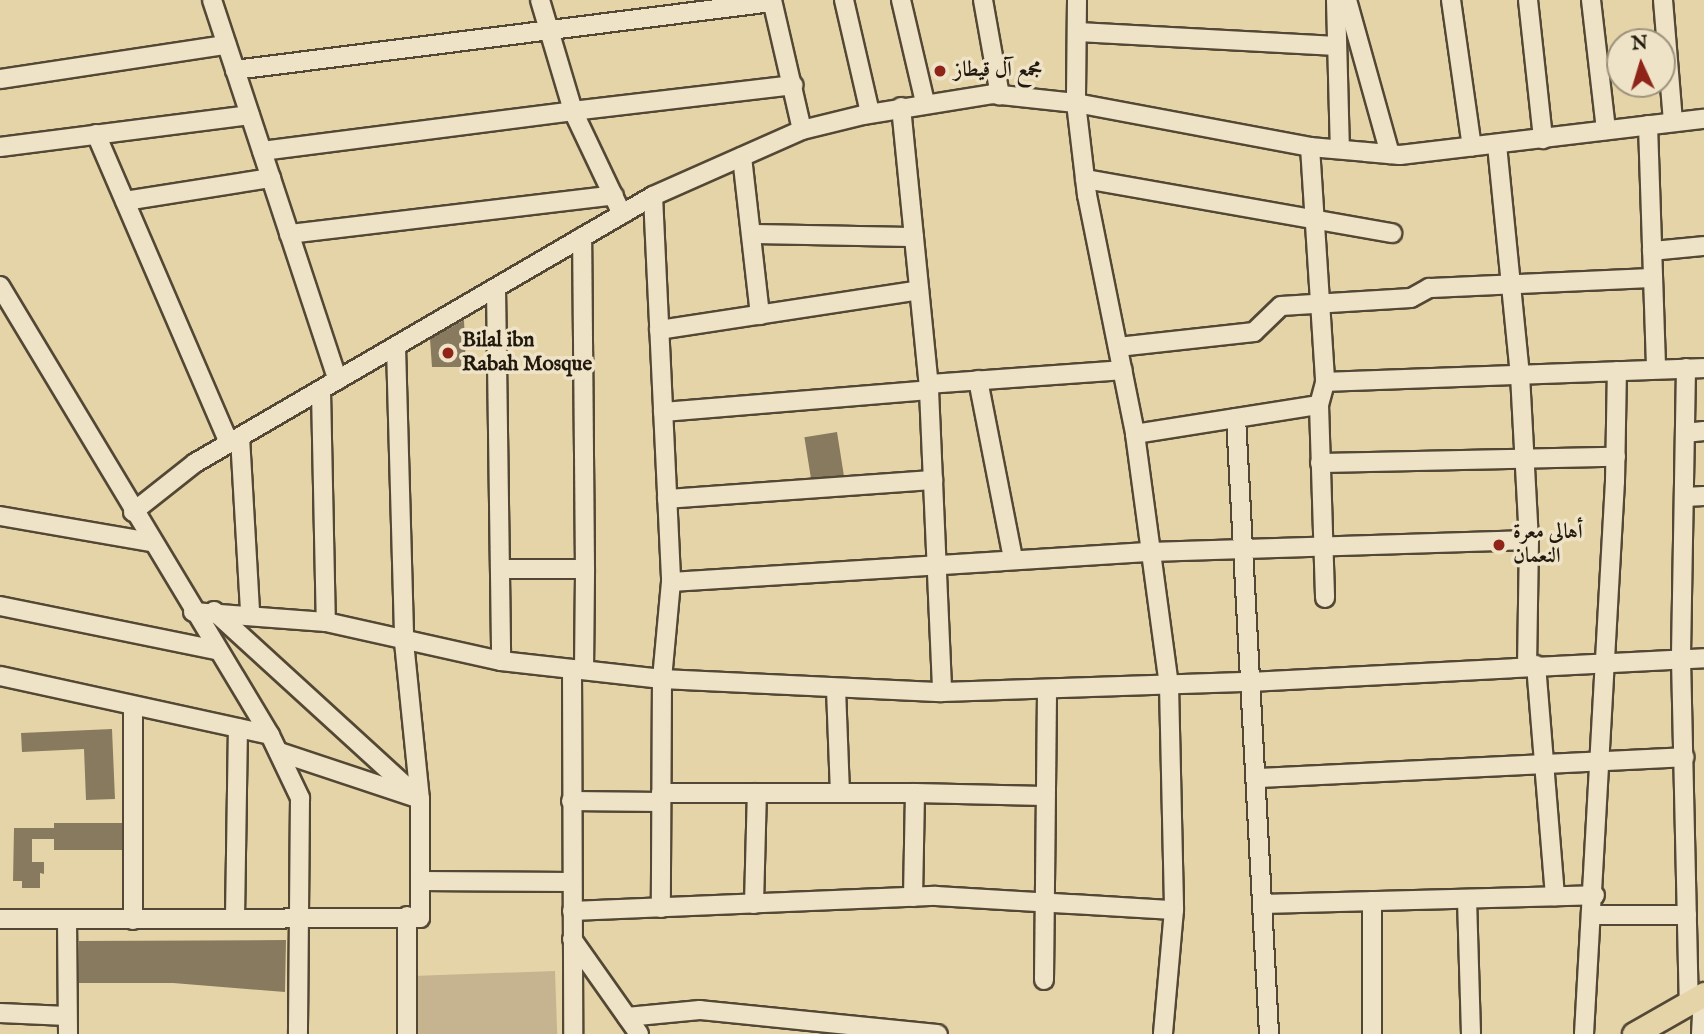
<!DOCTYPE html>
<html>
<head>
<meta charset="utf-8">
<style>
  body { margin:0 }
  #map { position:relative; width:1704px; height:1034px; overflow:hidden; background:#e6d4a9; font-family:"IM FELL English",Amiri,serif }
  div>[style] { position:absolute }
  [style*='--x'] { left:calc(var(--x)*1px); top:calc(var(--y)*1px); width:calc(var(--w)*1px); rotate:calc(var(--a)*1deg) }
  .green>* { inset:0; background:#c5b48f; transform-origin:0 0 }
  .building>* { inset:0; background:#887a5f; transform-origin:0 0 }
  .roads { filter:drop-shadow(2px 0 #534835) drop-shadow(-2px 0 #534835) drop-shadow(0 2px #534835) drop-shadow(0 -2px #534835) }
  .minor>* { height:18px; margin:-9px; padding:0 9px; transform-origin:9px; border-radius:9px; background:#efe3c7 }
  .major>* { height:23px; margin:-11.5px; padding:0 11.5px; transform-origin:11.5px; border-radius:11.5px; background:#e6d4a9 }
  .dots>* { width:19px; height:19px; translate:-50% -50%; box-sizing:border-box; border:4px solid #efe3c7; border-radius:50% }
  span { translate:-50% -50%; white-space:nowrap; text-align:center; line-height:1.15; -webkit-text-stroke:7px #efe3c7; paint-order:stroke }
  .poi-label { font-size:21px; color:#22190e; font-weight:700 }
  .left { translate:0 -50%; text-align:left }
  .north { position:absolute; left:1606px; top:28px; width:70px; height:70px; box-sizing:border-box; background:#efe3c7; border:2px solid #9d927d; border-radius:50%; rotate:356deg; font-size:19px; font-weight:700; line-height:28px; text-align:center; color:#22190e }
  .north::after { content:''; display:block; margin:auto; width:24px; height:32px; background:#8f2418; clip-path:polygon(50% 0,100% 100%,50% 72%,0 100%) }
</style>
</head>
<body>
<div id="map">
  <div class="green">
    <i style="left:555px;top:971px;width:63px;height:143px;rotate:88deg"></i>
  </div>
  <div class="building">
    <i style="clip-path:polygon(464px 320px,466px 367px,432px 367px,430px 339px)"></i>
    <i style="left:837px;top:432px;width:44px;height:33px;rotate:81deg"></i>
    <i style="clip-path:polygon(112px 729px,115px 799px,86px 800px,84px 749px,22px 752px,21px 733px)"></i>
    <i style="clip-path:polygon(54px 823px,122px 823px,122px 850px,54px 850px,54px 839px,32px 839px,32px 862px,44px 862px,44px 874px,40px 873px,40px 888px,22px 888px,22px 881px,13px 881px,14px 828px,54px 828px)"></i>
    <i style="clip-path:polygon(286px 940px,285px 992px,173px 983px,79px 983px,79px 941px)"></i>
  </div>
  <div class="roads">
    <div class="minor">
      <i style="--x:212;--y:0;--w:400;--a:71.7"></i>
      <i style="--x:540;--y:0;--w:116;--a:73.4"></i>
      <i style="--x:573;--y:111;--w:222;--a:-6.7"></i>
      <i style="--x:772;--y:0;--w:133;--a:77"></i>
      <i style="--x:844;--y:0;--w:116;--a:77"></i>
      <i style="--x:901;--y:0;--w:105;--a:76.8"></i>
      <i style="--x:983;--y:0;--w:97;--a:79.9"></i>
      <i style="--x:1077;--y:0;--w:103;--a:90.6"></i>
      <i style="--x:1076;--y:103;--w:93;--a:83.2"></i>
      <i style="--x:1087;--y:195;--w:244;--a:78.6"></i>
      <i style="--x:1135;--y:434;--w:253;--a:82.3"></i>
      <i style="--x:1169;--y:685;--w:225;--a:88.7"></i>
      <i style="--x:1174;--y:910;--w:124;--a:95.1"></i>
      <i style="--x:1336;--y:0;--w:149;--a:88.5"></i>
      <i style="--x:1347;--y:0;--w:160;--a:74.4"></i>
      <i style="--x:1451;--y:0;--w:148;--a:81.9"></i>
      <i style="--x:1528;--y:0;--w:140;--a:83.8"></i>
      <i style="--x:1591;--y:0;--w:131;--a:83.4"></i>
      <i style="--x:1663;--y:0;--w:121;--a:85.3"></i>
      <i style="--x:1078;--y:32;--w:259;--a:3.1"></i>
      <i style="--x:235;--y:70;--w:541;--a:-7.22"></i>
      <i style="--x:0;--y:79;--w:229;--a:-8.6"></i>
      <i style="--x:901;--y:107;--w:284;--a:84.3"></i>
      <i style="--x:929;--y:390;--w:302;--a:87.5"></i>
      <i style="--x:1648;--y:125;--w:244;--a:88.1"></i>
      <i style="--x:96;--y:134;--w:336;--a:66.7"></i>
      <i style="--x:1497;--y:145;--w:231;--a:84.3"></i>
      <i style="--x:1520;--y:375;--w:165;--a:86.9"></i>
      <i style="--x:1529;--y:540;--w:125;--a:90.9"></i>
      <i style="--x:0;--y:147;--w:252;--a:-7.3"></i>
      <i style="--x:1310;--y:147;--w:235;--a:86.3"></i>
      <i style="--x:262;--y:151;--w:314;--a:-7.3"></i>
      <i style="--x:573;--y:111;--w:114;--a:64.6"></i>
      <i style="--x:742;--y:157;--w:159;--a:83.5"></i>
      <i style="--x:1085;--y:179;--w:312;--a:10"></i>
      <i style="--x:653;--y:196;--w:386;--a:87.3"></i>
      <i style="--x:671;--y:582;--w:97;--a:95.3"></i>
      <i style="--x:662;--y:679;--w:229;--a:90.3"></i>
      <i style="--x:125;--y:201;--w:148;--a:-9"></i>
      <i style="--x:289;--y:234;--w:327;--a:-6.8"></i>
      <i style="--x:751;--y:234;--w:163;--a:1.1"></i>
      <i style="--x:1652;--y:251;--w:52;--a:-5.5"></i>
      <i style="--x:0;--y:286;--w:524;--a:58.98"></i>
      <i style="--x:270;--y:735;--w:70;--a:64.5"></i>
      <i style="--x:300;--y:798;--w:236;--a:90.5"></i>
      <i style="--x:496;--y:288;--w:373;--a:89.2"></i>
      <i style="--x:659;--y:330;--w:263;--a:-8.7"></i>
      <i style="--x:396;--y:347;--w:295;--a:88.4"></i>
      <i style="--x:404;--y:642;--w:158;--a:84.2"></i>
      <i style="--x:420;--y:799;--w:82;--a:90"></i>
      <i style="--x:1118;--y:347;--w:137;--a:-6.3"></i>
      <i style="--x:1254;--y:332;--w:37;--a:-44"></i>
      <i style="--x:1281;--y:306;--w:130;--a:-3.5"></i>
      <i style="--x:1411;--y:298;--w:21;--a:-29"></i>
      <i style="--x:1429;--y:288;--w:224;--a:-2.6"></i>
      <i style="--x:1686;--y:368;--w:291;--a:91"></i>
      <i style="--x:1681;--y:659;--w:344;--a:88.7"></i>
      <i style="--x:978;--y:380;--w:182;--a:78.9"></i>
      <i style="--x:929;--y:384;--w:194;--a:-4.1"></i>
      <i style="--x:321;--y:391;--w:231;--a:88.8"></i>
      <i style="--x:1319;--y:405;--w:193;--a:88.2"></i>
      <i style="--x:663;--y:412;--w:267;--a:-4.7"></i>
      <i style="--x:1236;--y:418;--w:617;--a:86.93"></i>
      <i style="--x:1685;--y:433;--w:19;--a:-6"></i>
      <i style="--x:1135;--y:434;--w:186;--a:-9"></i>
      <i style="--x:1319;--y:405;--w:24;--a:-75"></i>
      <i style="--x:1325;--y:382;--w:379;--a:-2.1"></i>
      <i style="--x:240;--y:437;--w:176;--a:86.7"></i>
      <i style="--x:1320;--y:463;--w:296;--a:-1.2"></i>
      <i style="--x:1685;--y:497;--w:19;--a:-3"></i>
      <i style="--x:667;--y:499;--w:267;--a:-4.1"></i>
      <i style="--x:133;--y:512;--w:79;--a:-38.3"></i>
      <i style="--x:195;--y:463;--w:530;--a:-30.24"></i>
      <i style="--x:653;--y:196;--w:163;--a:-23.9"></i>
      <i style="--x:802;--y:130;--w:63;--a:-13.8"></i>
      <i style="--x:863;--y:115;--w:131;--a:-9.2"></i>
      <i style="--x:992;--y:94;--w:84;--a:6.1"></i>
      <i style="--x:1076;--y:103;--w:238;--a:10.6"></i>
      <i style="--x:1310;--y:147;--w:90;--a:5.1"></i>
      <i style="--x:1400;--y:155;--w:306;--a:-6.8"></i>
      <i style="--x:0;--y:516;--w:152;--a:9.8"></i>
      <i style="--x:500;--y:569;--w:85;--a:0"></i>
      <i style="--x:585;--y:569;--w:332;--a:-90.5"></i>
      <i style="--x:671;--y:582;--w:481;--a:-3.6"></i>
      <i style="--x:1151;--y:552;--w:378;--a:-1.8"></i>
      <i style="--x:0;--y:606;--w:221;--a:11.5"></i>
      <i style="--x:214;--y:611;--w:279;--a:42.4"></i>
      <i style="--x:193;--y:612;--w:133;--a:4.3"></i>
      <i style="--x:326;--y:622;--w:179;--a:12.6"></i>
      <i style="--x:501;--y:661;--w:162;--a:6.4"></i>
      <i style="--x:662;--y:679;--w:280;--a:2.7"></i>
      <i style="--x:942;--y:692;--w:308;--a:-1.9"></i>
      <i style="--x:1250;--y:682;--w:455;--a:-3"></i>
      <i style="--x:1536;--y:665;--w:232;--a:85.3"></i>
      <i style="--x:572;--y:669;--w:365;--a:89.8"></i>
      <i style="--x:584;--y:670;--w:101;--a:-89.4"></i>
      <i style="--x:0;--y:676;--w:276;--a:12.3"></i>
      <i style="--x:836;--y:689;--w:104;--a:87.8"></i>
      <i style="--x:279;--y:752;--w:142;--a:18.4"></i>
      <i style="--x:1258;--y:778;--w:427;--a:-2.8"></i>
      <i style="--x:661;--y:793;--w:254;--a:0"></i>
      <i style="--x:915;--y:793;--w:104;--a:91.1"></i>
      <i style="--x:915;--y:793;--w:129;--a:1.3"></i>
      <i style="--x:571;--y:801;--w:90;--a:0.6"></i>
      <i style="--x:1467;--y:899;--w:135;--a:88.3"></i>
      <i style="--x:1372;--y:901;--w:133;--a:90"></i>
      <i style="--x:754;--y:904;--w:111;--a:-88.5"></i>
      <i style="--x:1262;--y:904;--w:333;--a:-1.5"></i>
      <i style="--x:572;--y:911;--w:364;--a:-2.4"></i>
      <i style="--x:936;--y:896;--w:238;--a:3.4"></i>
      <i style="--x:1594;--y:915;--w:93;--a:0"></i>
      <i style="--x:407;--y:916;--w:118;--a:90"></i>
      <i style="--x:235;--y:917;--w:189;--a:-89.1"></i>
      <i style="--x:0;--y:919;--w:420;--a:-0.1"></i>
      <i style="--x:420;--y:918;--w:37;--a:-90"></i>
      <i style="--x:420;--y:881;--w:151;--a:0.4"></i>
      <i style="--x:67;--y:919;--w:115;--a:89.5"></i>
      <i style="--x:133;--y:920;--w:214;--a:-90"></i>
      <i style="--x:572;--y:939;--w:116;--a:54.8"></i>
      <i style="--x:1044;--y:980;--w:291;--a:-89.4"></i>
      <i style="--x:0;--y:1013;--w:67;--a:2.6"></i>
      <i style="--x:627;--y:1017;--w:73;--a:-5.5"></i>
      <i style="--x:700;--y:1010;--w:239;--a:5.8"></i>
      <i style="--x:1584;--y:1034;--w:554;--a:-86.79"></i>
      <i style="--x:1615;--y:481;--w:110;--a:-89"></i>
      <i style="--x:1701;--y:1034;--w:39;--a:-87"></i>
    </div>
    <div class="major">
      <i style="--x:1634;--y:1034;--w:81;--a:-29.7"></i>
    </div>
  </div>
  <div class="dots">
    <i style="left:940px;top:71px;background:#8f2418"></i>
    <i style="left:448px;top:353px;background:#8f2418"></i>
    <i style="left:1499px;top:545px;background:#8f2418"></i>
  </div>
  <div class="poi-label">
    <span class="left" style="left:954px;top:71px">مجمع آل قيطاز</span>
    <span class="left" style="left:462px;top:353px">Bilal ibn<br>Rabah Mosque</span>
    <span class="left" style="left:1513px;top:545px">أهالي معرة<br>النعمان</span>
  </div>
  <div class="north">N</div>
</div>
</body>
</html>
